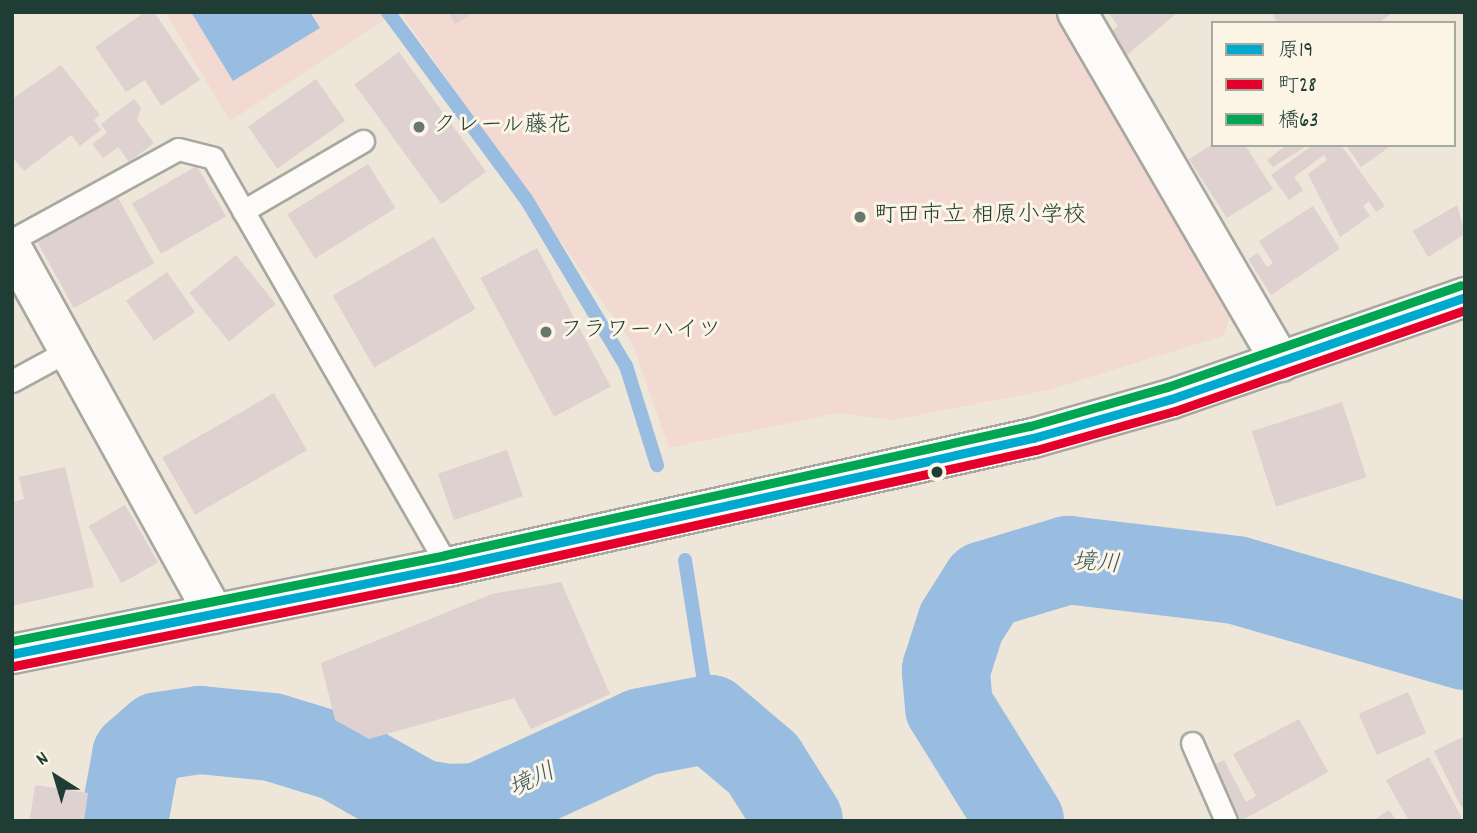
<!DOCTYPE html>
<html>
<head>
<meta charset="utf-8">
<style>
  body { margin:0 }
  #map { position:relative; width:1477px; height:833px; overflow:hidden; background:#ede6d9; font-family:Dekko,"Klee One",sans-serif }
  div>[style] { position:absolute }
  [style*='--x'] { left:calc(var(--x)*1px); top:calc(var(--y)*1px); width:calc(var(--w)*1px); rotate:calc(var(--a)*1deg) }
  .built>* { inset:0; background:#f2dad2 }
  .water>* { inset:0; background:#99bde0 }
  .stream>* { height:14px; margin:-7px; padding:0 7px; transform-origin:7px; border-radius:7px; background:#99bde0 }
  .river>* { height:88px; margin:-44px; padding:0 44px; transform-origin:44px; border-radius:44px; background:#99bde0 }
  .building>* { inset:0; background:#ded1cf; transform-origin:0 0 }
  .roads { filter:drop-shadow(2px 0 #a8a89f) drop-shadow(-2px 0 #a8a89f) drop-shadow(0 2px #a8a89f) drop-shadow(0 -2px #a8a89f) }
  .lane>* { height:21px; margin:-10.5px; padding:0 10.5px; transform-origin:10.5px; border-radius:10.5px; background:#fcfbf9 }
  .street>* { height:38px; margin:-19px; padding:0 19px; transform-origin:19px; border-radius:19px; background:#fcfbf9 }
  .primary>* { height:38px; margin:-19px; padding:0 19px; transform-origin:19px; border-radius:19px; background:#fcfbf9 }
  .bus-1>* { height:9px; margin:-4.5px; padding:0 4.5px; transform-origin:4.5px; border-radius:4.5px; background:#00a9ce }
  .bus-2>* { height:9px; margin:-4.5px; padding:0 4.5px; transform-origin:4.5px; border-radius:4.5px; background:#e4002b }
  .bus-3>* { height:9px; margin:-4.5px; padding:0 4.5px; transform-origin:4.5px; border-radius:4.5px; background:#00a651 }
  .dots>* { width:19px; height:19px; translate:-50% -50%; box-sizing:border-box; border:4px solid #fcf5e5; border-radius:50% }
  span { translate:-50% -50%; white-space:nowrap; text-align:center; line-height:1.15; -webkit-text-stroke:6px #fcf5e5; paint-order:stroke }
  .poi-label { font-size:23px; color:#1f3d34 }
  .left { translate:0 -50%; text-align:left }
  .water-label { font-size:24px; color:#345860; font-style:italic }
  .frame { position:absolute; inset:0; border:14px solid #1f3d34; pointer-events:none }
  .legend { position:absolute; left:1211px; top:21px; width:245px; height:126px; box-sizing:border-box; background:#fcf5e5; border:2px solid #a4ab9e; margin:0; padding:9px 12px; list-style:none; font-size:21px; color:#1f3d34 }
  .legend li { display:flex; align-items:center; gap:14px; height:35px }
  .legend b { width:35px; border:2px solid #a4ab9e }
  .north { position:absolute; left:21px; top:742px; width:70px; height:70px; -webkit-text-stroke:5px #fcf5e5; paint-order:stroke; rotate:323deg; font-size:19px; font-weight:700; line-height:28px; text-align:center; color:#1f3d34 }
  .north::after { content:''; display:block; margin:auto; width:24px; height:32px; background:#1f3d34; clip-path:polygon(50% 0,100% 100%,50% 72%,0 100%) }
</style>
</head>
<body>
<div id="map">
  <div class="built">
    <i style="clip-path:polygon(165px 12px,396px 12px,230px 121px)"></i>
    <i style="clip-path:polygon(400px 12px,1054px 12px,1231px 314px,1223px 336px,1048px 390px,893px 420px,838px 413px,669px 448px,633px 345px)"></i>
  </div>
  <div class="water">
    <i style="clip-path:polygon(191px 12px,310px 12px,320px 28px,233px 81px)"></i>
  </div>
  <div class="stream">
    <i style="--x:388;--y:12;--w:232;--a:53.6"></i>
    <i style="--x:526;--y:199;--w:195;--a:59.1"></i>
    <i style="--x:626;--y:366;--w:104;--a:72.6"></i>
    <i style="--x:685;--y:560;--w:161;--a:81.1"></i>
  </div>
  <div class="river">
    <i style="--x:124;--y:821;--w:66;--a:-79.5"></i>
    <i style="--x:136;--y:756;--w:30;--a:-41"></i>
    <i style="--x:159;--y:736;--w:41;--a:-8.3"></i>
    <i style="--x:200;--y:730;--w:72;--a:5.6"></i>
    <i style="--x:272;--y:737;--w:69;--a:16.9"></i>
    <i style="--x:338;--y:757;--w:93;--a:29.6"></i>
    <i style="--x:419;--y:803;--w:29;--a:10"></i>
    <i style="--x:448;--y:808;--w:31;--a:-2"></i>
    <i style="--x:479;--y:807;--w:179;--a:-24.7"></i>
    <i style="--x:642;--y:732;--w:69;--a:-10.8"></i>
    <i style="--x:710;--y:719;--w:70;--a:40.3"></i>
    <i style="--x:763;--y:764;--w:67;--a:57.7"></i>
    <i style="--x:1020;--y:821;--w:134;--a:-121.9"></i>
    <i style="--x:949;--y:707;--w:37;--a:-95"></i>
    <i style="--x:946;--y:670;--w:49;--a:-72.3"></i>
    <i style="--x:961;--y:623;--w:45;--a:-57.7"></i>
    <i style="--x:985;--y:585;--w:87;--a:-16.8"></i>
    <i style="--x:1068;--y:560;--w:169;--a:6.8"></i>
    <i style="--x:1236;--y:580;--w:238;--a:16.1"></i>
  </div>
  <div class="building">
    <i style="clip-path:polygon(145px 12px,154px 12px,200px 80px,161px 106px,145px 80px,126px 92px,95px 47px)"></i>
    <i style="clip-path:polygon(448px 12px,475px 12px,455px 24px)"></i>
    <i style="clip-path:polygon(1108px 12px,1178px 12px,1127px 55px,1111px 32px,1118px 26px)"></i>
    <i style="clip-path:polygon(1271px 12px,1393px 12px,1379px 23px,1278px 23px)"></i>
    <i style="left:399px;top:52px;width:148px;height:55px;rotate:54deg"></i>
    <i style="clip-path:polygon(61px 65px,100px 115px,94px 120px,101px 130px,80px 146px,71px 135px,24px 171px,12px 157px,12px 99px)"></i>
    <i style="left:316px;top:79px;width:51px;height:83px;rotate:55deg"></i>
    <i style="clip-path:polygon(134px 99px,141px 108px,137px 120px,154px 143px,129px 162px,118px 147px,103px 158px,92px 144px,107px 133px,101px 124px)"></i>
    <i style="clip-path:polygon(1213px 144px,1245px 145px,1273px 189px,1227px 218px,1189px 159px)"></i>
    <i style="clip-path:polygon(1287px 145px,1308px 145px,1273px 167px,1267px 160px)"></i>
    <i style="clip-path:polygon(1313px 145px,1341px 145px,1385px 206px,1376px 212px,1369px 201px,1363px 206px,1370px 216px,1340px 237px,1308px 174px,1327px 160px,1324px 155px,1294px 177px,1303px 190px,1289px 200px,1271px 175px)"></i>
    <i style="clip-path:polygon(1346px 145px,1392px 145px,1361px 167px)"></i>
    <i style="left:368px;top:164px;width:52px;height:95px;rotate:58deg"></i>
    <i style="left:197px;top:166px;width:58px;height:75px;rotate:60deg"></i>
    <i style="left:117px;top:196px;width:77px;height:92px;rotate:61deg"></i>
    <i style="clip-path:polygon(1457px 205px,1465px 234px,1428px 257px,1413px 231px)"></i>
    <i style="clip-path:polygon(1313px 206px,1340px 249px,1271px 295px,1248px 259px,1258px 253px,1267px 267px,1273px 263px,1259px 241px)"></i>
    <i style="left:434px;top:237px;width:83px;height:117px;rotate:60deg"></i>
    <i style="left:537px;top:248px;width:157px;height:64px;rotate:62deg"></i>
    <i style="left:236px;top:255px;width:63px;height:60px;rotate:51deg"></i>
    <i style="left:167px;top:272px;width:49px;height:50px;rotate:55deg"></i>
    <i style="left:274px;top:393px;width:66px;height:129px;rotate:60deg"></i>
    <i style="left:1342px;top:402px;width:79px;height:95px;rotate:72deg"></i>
    <i style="left:507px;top:450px;width:49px;height:73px;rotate:71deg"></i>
    <i style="clip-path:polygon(65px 467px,94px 587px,12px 606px,12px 502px,24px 499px,19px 477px)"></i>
    <i style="left:125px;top:505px;width:66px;height:42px;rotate:60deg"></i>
    <i style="clip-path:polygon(561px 582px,610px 694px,531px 729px,514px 698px,369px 739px,335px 720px,321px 663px,492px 594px)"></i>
    <i style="left:1408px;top:692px;width:45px;height:54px;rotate:66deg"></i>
    <i style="clip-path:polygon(1299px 719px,1328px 772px,1241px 821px,1211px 766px,1224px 760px,1246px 802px,1256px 796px,1233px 754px)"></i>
    <i style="clip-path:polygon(1465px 736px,1465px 805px,1461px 807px,1434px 751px)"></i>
    <i style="clip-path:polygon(1429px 757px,1462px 818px,1457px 821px,1409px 821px,1386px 780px)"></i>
    <i style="clip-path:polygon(35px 785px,88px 793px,84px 821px,30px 819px)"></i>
    <i style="clip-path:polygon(1389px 810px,1397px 821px,1372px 821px)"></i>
  </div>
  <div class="roads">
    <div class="lane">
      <i style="--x:243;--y:211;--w:139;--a:-30.3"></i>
      <i style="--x:12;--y:240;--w:189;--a:-28.7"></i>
      <i style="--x:178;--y:149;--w:36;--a:14"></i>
      <i style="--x:213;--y:158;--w:472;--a:60.1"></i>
      <i style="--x:12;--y:381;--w:65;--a:-28.5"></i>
      <i style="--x:1192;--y:743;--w:85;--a:66.4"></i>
    </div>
    <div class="street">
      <i style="--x:1077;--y:12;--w:405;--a:59.8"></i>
      <i style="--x:12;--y:248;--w:418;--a:61.1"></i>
    </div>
    <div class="primary">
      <i style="--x:12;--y:654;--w:445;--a:-11.3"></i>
      <i style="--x:448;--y:567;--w:599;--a:-12.44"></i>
      <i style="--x:1033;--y:438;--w:143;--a:-15.8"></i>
      <i style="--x:1171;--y:399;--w:311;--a:-19.1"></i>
    </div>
  </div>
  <div class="bus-1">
    <i style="--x:12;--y:654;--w:445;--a:-11.3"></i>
    <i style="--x:448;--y:567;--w:599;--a:-12.44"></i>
    <i style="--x:1033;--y:438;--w:143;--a:-15.8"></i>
    <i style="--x:1171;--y:399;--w:311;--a:-19.1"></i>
  </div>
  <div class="bus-2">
    <i style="--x:14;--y:666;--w:446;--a:-11.3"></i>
    <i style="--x:451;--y:579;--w:599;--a:-12.44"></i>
    <i style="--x:1036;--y:450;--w:144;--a:-15.7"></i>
    <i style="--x:1175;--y:411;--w:307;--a:-19.2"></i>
  </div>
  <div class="bus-3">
    <i style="--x:12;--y:641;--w:441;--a:-11.2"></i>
    <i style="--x:445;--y:555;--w:599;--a:-12.44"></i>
    <i style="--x:1030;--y:426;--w:142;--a:-15.9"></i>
    <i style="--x:1167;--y:387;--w:311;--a:-19.1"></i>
  </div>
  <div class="dots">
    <i style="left:419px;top:127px;background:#67786e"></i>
    <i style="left:860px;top:217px;background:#67786e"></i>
    <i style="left:546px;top:332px;background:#67786e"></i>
    <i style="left:937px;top:472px;background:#1f3d34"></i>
  </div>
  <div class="poi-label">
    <span class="left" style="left:433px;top:127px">クレール藤花</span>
    <span class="left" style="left:874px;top:217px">町田市立 相原小学校</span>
    <span class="left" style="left:560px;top:332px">フラワーハイツ</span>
  </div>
  <div class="water-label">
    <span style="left:1096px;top:565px;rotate:4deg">境川</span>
    <span style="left:533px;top:782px;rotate:-25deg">境川</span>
  </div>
  <div class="frame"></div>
  <ul class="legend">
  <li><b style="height:9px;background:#00a9ce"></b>原19</li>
  <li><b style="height:9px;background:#e4002b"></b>町28</li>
  <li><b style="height:9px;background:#00a651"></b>橋63</li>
  </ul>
  <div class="north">N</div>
</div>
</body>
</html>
